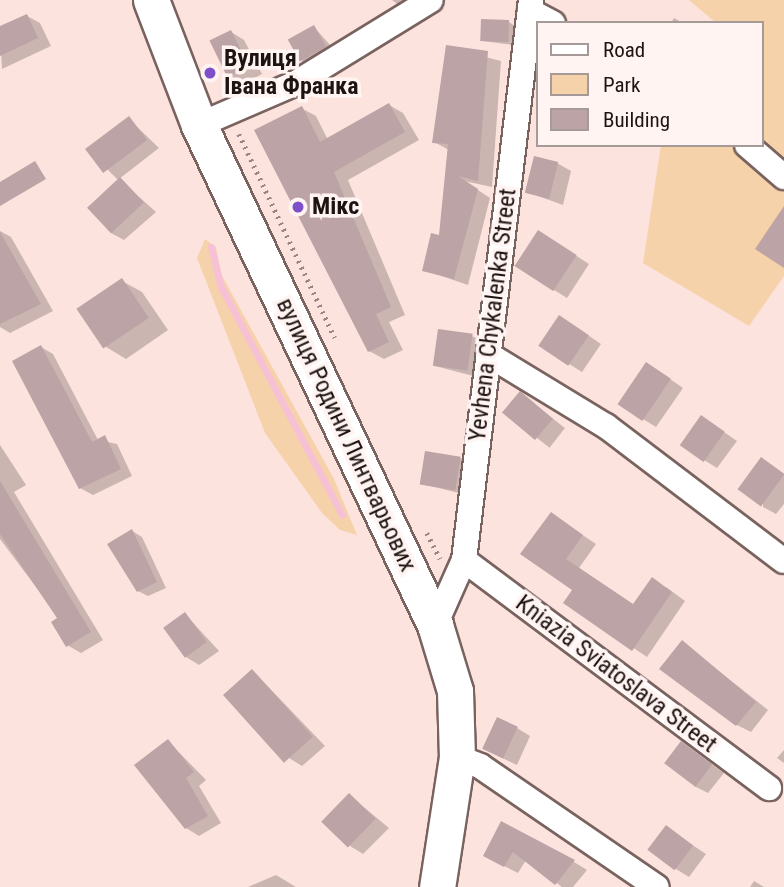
<!DOCTYPE html>
<html>
<head>
<meta charset="utf-8">
<style>
  body { margin:0 }
  #map { position:relative; width:784px; height:887px; overflow:hidden; background:#fde3de; font-family:"Roboto Condensed",sans-serif }
  div>[style] { position:absolute }
  [style*='--x'] { left:calc(var(--x)*1px); top:calc(var(--y)*1px); width:calc(var(--w)*1px); rotate:calc(var(--a)*1deg) }
  .green>* { inset:0; background:#f6d2ab }
  .shadow>* { inset:0; background:#0003; transform-origin:0 0 }
  .stream>* { height:7px; margin:-3.5px; padding:0 3.5px; transform-origin:3.5px; border-radius:3.5px; background:#f6c0d5 }
  .building>* { inset:0; background:#bca3a5; transform-origin:0 0 }
  .path>* { height:4.5px; margin-top:-2.25px; transform-origin:0; background:repeating-linear-gradient(90deg,#988582 0 2px,transparent 0 7px) }
  .roads { filter:drop-shadow(2px 0 #79635f) drop-shadow(-2px 0 #79635f) drop-shadow(0 2px #79635f) drop-shadow(0 -2px #79635f) }
  .minor>* { height:24px; margin:-12px; padding:0 12px; transform-origin:12px; border-radius:12px; background:#fff }
  .secondary>* { height:35px; margin:-17.5px; padding:0 17.5px; transform-origin:17.5px; border-radius:17.5px; background:#fff }
  .dots>* { width:19px; height:19px; translate:-50% -50%; box-sizing:border-box; border:4px solid #fff4f2; border-radius:50% }
  span { translate:-50% -50%; white-space:nowrap; text-align:center; line-height:1.15; -webkit-text-stroke:7px #fff4f2; paint-order:stroke }
  .poi-label { font-size:24px; color:#1d1412; font-weight:700 }
  .left { translate:0 -50%; text-align:left }
  .street-label { font-size:24px; color:#1d1412 }
  .legend { position:absolute; left:536px; top:21px; width:228px; height:126px; box-sizing:border-box; background:#fff4f2; border:2px solid #a59a98; margin:0; padding:9px 12px; list-style:none; font-size:21px; color:#1d1412 }
  .legend li { display:flex; align-items:center; gap:14px; height:35px }
  .legend b { width:35px; border:2px solid #a59a98 }
</style>
</head>
<body>
<div id="map">
  <div class="green">
    <i style="clip-path:polygon(689px 0,784px 0,784px 276px,749px 326px,643px 263px,661px 145px,761px 145px,761px 23px,716px 23px)"></i>
    <i style="clip-path:polygon(205px 239px,216px 247px,221px 274px,334px 479px,357px 535px,340px 530px,322px 513px,265px 433px,197px 258px)"></i>
  </div>
  <div class="shadow">
    <i style="clip-path:polygon(392px 0,428px 0,408px 12px)"></i>
    <i style="clip-path:polygon(27px 16px,40px 23px,51px 46px,2px 69px,0 28px)"></i>
    <i style="clip-path:polygon(674px 18px,683px 23px,671px 23px)"></i>
    <i style="clip-path:polygon(509px 22px,515px 26px,515px 45px,482px 41px)"></i>
    <i style="clip-path:polygon(314px 27px,339px 55px,315px 69px,302px 62px)"></i>
    <i style="clip-path:polygon(231px 32px,244px 40px,262px 74px,243px 84px,229px 76px)"></i>
    <i style="clip-path:polygon(447px 47px,501px 61px,492px 187px,464px 181px,490px 198px,468px 285px,424px 270px,441px 237px,449px 150px,434px 142px)"></i>
    <i style="clip-path:polygon(389px 105px,403px 113px,419px 140px,348px 180px,405px 315px,389px 322px,403px 350px,384px 359px,369px 351px,301px 108px,316px 116px,328px 140px)"></i>
    <i style="clip-path:polygon(129px 119px,159px 148px,119px 179px,156px 212px,124px 240px,111px 233px,119px 181px,88px 150px)"></i>
    <i style="clip-path:polygon(557px 163px,571px 171px,563px 205px,527px 192px)"></i>
    <i style="clip-path:polygon(0 231px,11px 237px,53px 311px,10px 333px,0 327px)"></i>
    <i style="clip-path:polygon(552px 240px,589px 264px,567px 298px,554px 290px)"></i>
    <i style="clip-path:polygon(122px 281px,142px 292px,168px 330px,126px 359px,106px 347px)"></i>
    <i style="clip-path:polygon(573px 325px,601px 344px,582px 372px,569px 364px)"></i>
    <i style="clip-path:polygon(472px 336px,486px 343px,481px 378px,435px 366px)"></i>
    <i style="clip-path:polygon(41px 347px,53px 354px,98px 440px,117px 444px,132px 476px,93px 495px,80px 488px)"></i>
    <i style="clip-path:polygon(660px 372px,683px 388px,656px 427px,643px 419px)"></i>
    <i style="left:520px;top:393px;width:57px;height:25px;rotate:38deg"></i>
    <i style="clip-path:polygon(702px 417px,737px 441px,717px 468px,704px 460px)"></i>
    <i style="clip-path:polygon(0 445px,26px 485px,14px 492px,103px 640px,81px 653px,67px 645px,60px 619px,0 539px)"></i>
    <i style="clip-path:polygon(461px 458px,474px 466px,471px 496px,422px 484px)"></i>
    <i style="clip-path:polygon(762px 459px,784px 474px,784px 504px,776px 514px,763px 507px)"></i>
    <i style="clip-path:polygon(551px 514px,596px 544px,579px 568px,634px 605px,666px 587px,685px 601px,647px 657px,565px 602px,574px 590px)"></i>
    <i style="clip-path:polygon(132px 531px,142px 537px,166px 588px,148px 596px,138px 591px)"></i>
    <i style="clip-path:polygon(185px 614px,219px 651px,199px 665px,186px 657px)"></i>
    <i style="clip-path:polygon(682px 642px,768px 710px,751px 732px,737px 725px)"></i>
    <i style="clip-path:polygon(253px 671px,325px 746px,302px 766px,289px 758px)"></i>
    <i style="clip-path:polygon(517px 728px,530px 736px,517px 765px,498px 756px)"></i>
    <i style="clip-path:polygon(168px 741px,206px 780px,199px 786px,221px 823px,199px 836px,186px 828px)"></i>
    <i style="clip-path:polygon(682px 743px,724px 773px,708px 793px,694px 786px)"></i>
    <i style="clip-path:polygon(784px 750px,784px 763px,777px 758px)"></i>
    <i style="clip-path:polygon(349px 795px,389px 828px,363px 854px,350px 846px)"></i>
    <i style="clip-path:polygon(502px 823px,574px 862px,587px 870px,573px 887px,562px 887px,526px 860px,518px 873px,498px 863px)"></i>
    <i style="clip-path:polygon(667px 828px,706px 854px,689px 877px,676px 869px)"></i>
    <i style="clip-path:polygon(276px 875px,296px 887px,248px 887px)"></i>
    <i style="clip-path:polygon(754px 881px,764px 887px,750px 887px)"></i>
  </div>
  <div class="stream">
    <i style="--x:211;--y:247;--w:41;--a:76"></i>
    <i style="--x:221;--y:287;--w:258;--a:62"></i>
  </div>
  <div class="building">
    <i style="clip-path:polygon(27px 14px,38px 38px,0 56px,0 26px)"></i>
    <i style="left:481px;top:19px;width:28px;height:22px;rotate:2deg"></i>
    <i style="left:314px;top:25px;width:25px;height:30px;rotate:61deg"></i>
    <i style="left:231px;top:30px;width:41px;height:24px;rotate:64deg"></i>
    <i style="clip-path:polygon(446px 45px,488px 51px,478px 181px,458px 176px,478px 189px,454px 279px,422px 271px,431px 233px,439px 235px,448px 144px,432px 143px)"></i>
    <i style="clip-path:polygon(389px 103px,405px 132px,334px 172px,391px 307px,376px 314px,389px 342px,368px 352px,254px 130px,302px 106px,320px 142px)"></i>
    <i style="left:129px;top:116px;width:30px;height:55px;rotate:53deg"></i>
    <i style="left:534px;top:156px;width:25px;height:38px;rotate:14deg"></i>
    <i style="clip-path:polygon(35px 161px,46px 179px,0 206px,0 182px)"></i>
    <i style="left:120px;top:177px;width:35px;height:45px;rotate:47deg"></i>
    <i style="clip-path:polygon(784px 206px,784px 268px,755px 249px)"></i>
    <i style="left:538px;top:230px;width:46px;height:43px;rotate:33deg"></i>
    <i style="clip-path:polygon(0 232px,41px 304px,0 324px)"></i>
    <i style="left:122px;top:278px;width:48px;height:55px;rotate:56deg"></i>
    <i style="left:559px;top:315px;width:36px;height:37px;rotate:34deg"></i>
    <i style="left:438px;top:329px;width:35px;height:37px;rotate:8deg"></i>
    <i style="clip-path:polygon(41px 345px,92px 442px,105px 435px,121px 469px,79px 489px,12px 361px)"></i>
    <i style="left:646px;top:362px;width:30px;height:51px;rotate:34deg"></i>
    <i style="left:520px;top:391px;width:43px;height:28px;rotate:40deg"></i>
    <i style="left:701px;top:415px;width:29px;height:37px;rotate:35deg"></i>
    <i style="left:425px;top:451px;width:36px;height:34px;rotate:9deg"></i>
    <i style="left:761px;top:457px;width:29px;height:40px;rotate:36deg"></i>
    <i style="clip-path:polygon(0 481px,91px 632px,66px 647px,51px 622px,57px 618px,0 534px)"></i>
    <i style="clip-path:polygon(551px 512px,583px 535px,566px 559px,633px 604px,652px 577px,672px 592px,632px 651px,563px 603px,572px 590px,520px 554px)"></i>
    <i style="clip-path:polygon(132px 529px,157px 582px,137px 592px,107px 544px)"></i>
    <i style="left:185px;top:612px;width:37px;height:27px;rotate:54deg"></i>
    <i style="clip-path:polygon(682px 640px,756px 702px,736px 726px,659px 669px)"></i>
    <i style="left:252px;top:669px;width:91px;height:39px;rotate:48deg"></i>
    <i style="left:497px;top:717px;width:23px;height:35px;rotate:25deg"></i>
    <i style="clip-path:polygon(168px 739px,194px 772px,186px 778px,208px 816px,185px 829px,134px 765px)"></i>
    <i style="left:681px;top:741px;width:39px;height:28px;rotate:37deg"></i>
    <i style="left:349px;top:793px;width:37px;height:40px;rotate:44deg"></i>
    <i style="clip-path:polygon(501px 821px,575px 860px,555px 885px,513px 852px,504px 867px,483px 856px)"></i>
    <i style="left:666px;top:825px;width:34px;height:31px;rotate:37deg"></i>
  </div>
  <div class="path">
    <i style="--x:239;--y:134;--w:225;--a:64.8"></i>
    <i style="--x:427;--y:533;--w:29;--a:63"></i>
  </div>
  <div class="roads">
    <div class="minor">
      <i style="--x:530;--y:11;--w:26;--a:28"></i>
      <i style="--x:199;--y:125;--w:106;--a:-23.4"></i>
      <i style="--x:296;--y:83;--w:158;--a:-31.6"></i>
      <i style="--x:747;--y:145;--w:49;--a:40.9"></i>
      <i style="--x:489;--y:355;--w:137;--a:31.3"></i>
      <i style="--x:606;--y:426;--w:223;--a:37.2"></i>
      <i style="--x:464;--y:560;--w:381;--a:36.8"></i>
      <i style="--x:435;--y:625;--w:71;--a:-66"></i>
      <i style="--x:464;--y:560;--w:564;--a:-83.18"></i>
      <i style="--x:457;--y:757;--w:25;--a:21"></i>
      <i style="--x:480;--y:766;--w:214;--a:34.4"></i>
    </div>
    <div class="secondary">
      <i style="--x:151;--y:0;--w:134;--a:69"></i>
      <i style="--x:199;--y:125;--w:553;--a:64.73"></i>
      <i style="--x:435;--y:625;--w:69;--a:73.1"></i>
      <i style="--x:455;--y:691;--w:66;--a:88.3"></i>
      <i style="--x:457;--y:757;--w:132;--a:98.7"></i>
    </div>
  </div>
  <div class="dots">
    <i style="left:210px;top:73px;background:#7e4fc8"></i>
    <i style="left:298px;top:207px;background:#7e4fc8"></i>
  </div>
  <div class="poi-label">
    <span class="left" style="left:224px;top:73px">Вулиця<br>Івана Франка</span>
    <span class="left" style="left:312px;top:207px">Мікс</span>
  </div>
  <div class="street-label">
    <span style="left:493px;top:315px;rotate:-83deg">Yevhena Chykalenka Street</span>
    <span style="left:346px;top:435px;rotate:65deg">вулиця Родини Линтварьових</span>
    <span style="left:616px;top:674px;rotate:37deg">Kniazia Sviatoslava Street</span>
  </div>
  <ul class="legend">
  <li><b style="height:9px;background:#fff"></b>Road</li>
  <li><b style="height:19px;background:#f6d2ab"></b>Park</li>
  <li><b style="height:19px;background:#bca3a5"></b>Building</li>
  </ul>
</div>
</body>
</html>
